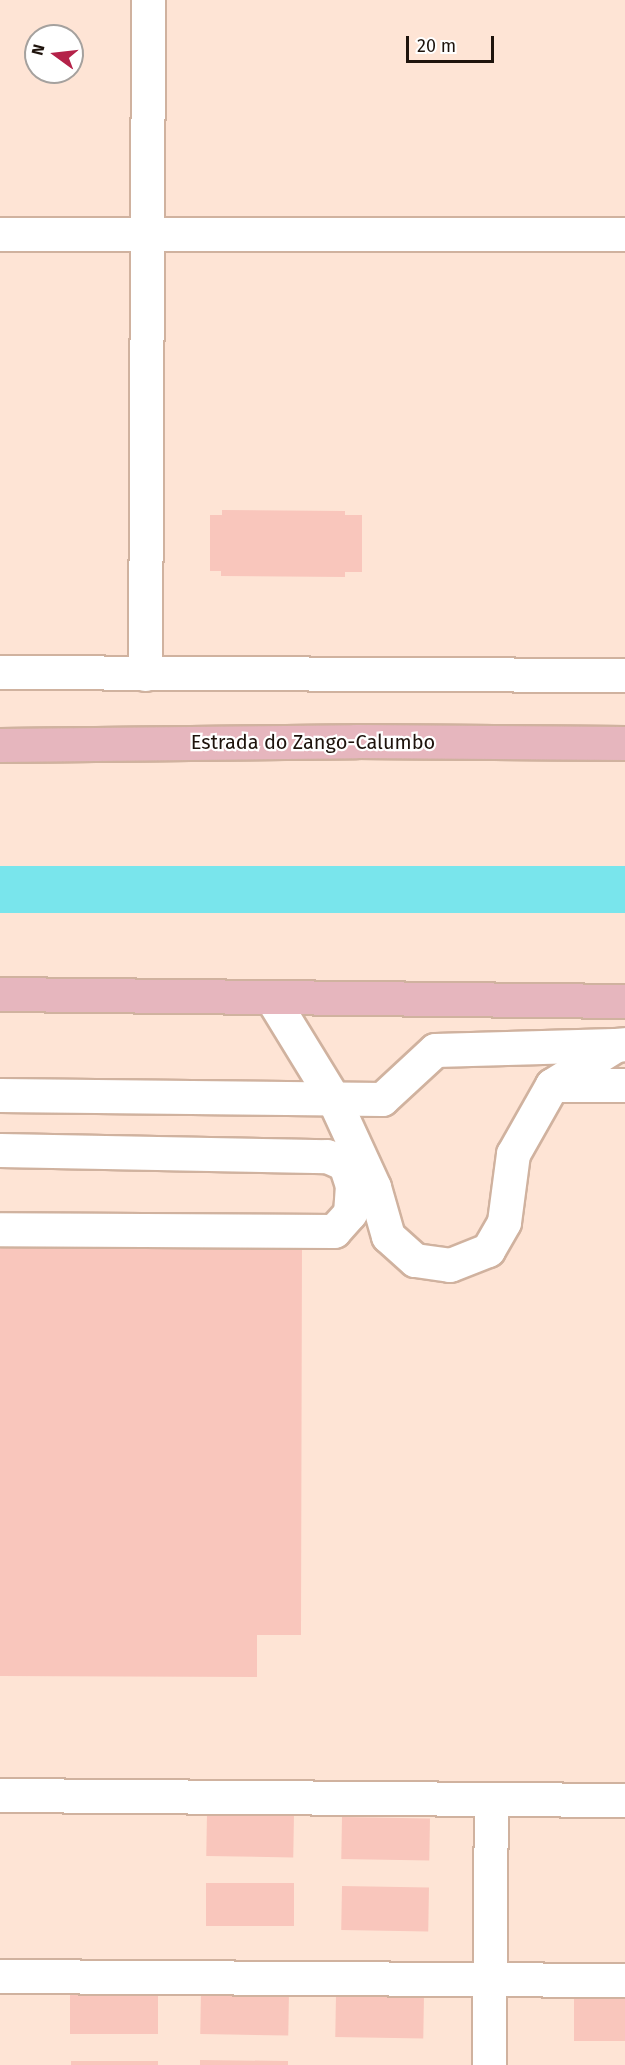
<!DOCTYPE html>
<html>
<head>
<meta charset="utf-8">
<style>
  body { margin:0 }
  #map { position:relative; width:625px; height:2065px; overflow:hidden; background:#fee4d5; font-family:"Fira Sans",sans-serif }
  div>[style] { position:absolute }
  [style*='--x'] { left:calc(var(--x)*1px); top:calc(var(--y)*1px); width:calc(var(--w)*1px); rotate:calc(var(--a)*1deg) }
  .water>* { inset:0; background:#79e5ec; transform-origin:0 0 }
  .building>* { inset:0; background:#f9c6bc; transform-origin:0 0 }
  .roads { filter:drop-shadow(2px 0 #d0b29f) drop-shadow(-2px 0 #d0b29f) drop-shadow(0 2px #d0b29f) drop-shadow(0 -2px #d0b29f) }
  .minor>* { height:33px; margin:-16.5px; padding:0 16.5px; transform-origin:16.5px; border-radius:16.5px; background:#fff }
  .major>* { height:33px; margin:-16.5px; padding:0 16.5px; transform-origin:16.5px; border-radius:16.5px; background:#e6b6be }
  span { translate:-50% -50%; white-space:nowrap; text-align:center; line-height:1.15; -webkit-text-stroke:4.5px #fff; paint-order:stroke }
  .street-label { font-size:20px; color:#1e130c }
  .north { position:absolute; left:24px; top:24px; width:60px; height:60px; box-sizing:border-box; background:#fff; border:2px solid #a5a19e; border-radius:50%; rotate:285deg; font-size:16px; font-weight:700; line-height:24px; text-align:center; color:#1e130c }
  .north::after { content:''; display:block; margin:auto; width:21px; height:27px; background:#b42249; clip-path:polygon(50% 0,100% 100%,50% 72%,0 100%) }
  .scale { position:absolute; left:406px; top:36px; width:88px; height:27px; box-sizing:border-box; border:3px solid #1e130c; border-top:0; padding-left:8px; font-size:18px; line-height:21px; white-space:nowrap; color:#1e130c; -webkit-text-stroke:4px #fff; paint-order:stroke }
</style>
</head>
<body>
<div id="map">
  <div class="water">
    <i style="left:625px;top:866px;width:47px;height:625px;rotate:90deg"></i>
  </div>
  <div class="building">
    <i style="clip-path:polygon(222px 510px,345px 511px,345px 515px,362px 515px,362px 572px,345px 572px,345px 577px,221px 576px,221px 571px,210px 571px,210px 515px,222px 515px)"></i>
    <i style="clip-path:polygon(0 1243px,302px 1243px,301px 1635px,257px 1635px,257px 1677px,0 1676px)"></i>
    <i style="left:207px;top:1813px;width:87px;height:43px;rotate:1deg"></i>
    <i style="left:342px;top:1817px;width:88px;height:42px;rotate:1deg"></i>
    <i style="left:206px;top:1883px;width:88px;height:43px"></i>
    <i style="left:342px;top:1886px;width:87px;height:44px;rotate:1deg"></i>
    <i style="left:70px;top:1991px;width:88px;height:43px"></i>
    <i style="left:201px;top:1991px;width:88px;height:43px;rotate:1deg"></i>
    <i style="left:336px;top:1995px;width:88px;height:42px;rotate:1deg"></i>
    <i style="left:574px;top:1997px;width:51px;height:44px"></i>
    <i style="clip-path:polygon(200px 2060px,288px 2061px,288px 2065px,200px 2065px)"></i>
    <i style="left:71px;top:2061px;width:87px;height:4px"></i>
  </div>
  <div class="roads">
    <div class="minor">
      <i style="--x:0;--y:234;--w:625;--a:0"></i>
      <i style="--x:0;--y:672;--w:625;--a:0.28"></i>
      <i style="--x:145;--y:674;--w:674;--a:-89.74"></i>
      <i style="--x:271;--y:997;--w:121;--a:58.5"></i>
      <i style="--x:334;--y:1100;--w:96;--a:65.3"></i>
      <i style="--x:374;--y:1187;--w:51;--a:74.1"></i>
      <i style="--x:388;--y:1236;--w:36;--a:42"></i>
      <i style="--x:415;--y:1260;--w:35;--a:8"></i>
      <i style="--x:450;--y:1265;--w:41;--a:-21.5"></i>
      <i style="--x:488;--y:1250;--w:32;--a:-60"></i>
      <i style="--x:504;--y:1222;--w:69;--a:-82.5"></i>
      <i style="--x:513;--y:1154;--w:79;--a:-60.5"></i>
      <i style="--x:552;--y:1085;--w:75;--a:-32"></i>
      <i style="--x:616;--y:1045;--w:9;--a:-6"></i>
      <i style="--x:552;--y:1085;--w:73;--a:0"></i>
      <i style="--x:0;--y:1095;--w:382;--a:0.6"></i>
      <i style="--x:382;--y:1099;--w:72;--a:-42.8"></i>
      <i style="--x:435;--y:1050;--w:179;--a:-1.6"></i>
      <i style="--x:0;--y:1150;--w:327;--a:1.1"></i>
      <i style="--x:327;--y:1156;--w:20;--a:24"></i>
      <i style="--x:345;--y:1164;--w:22;--a:72"></i>
      <i style="--x:352;--y:1185;--w:28;--a:94"></i>
      <i style="--x:350;--y:1213;--w:24;--a:132"></i>
      <i style="--x:334;--y:1231;--w:334;--a:-179.7"></i>
      <i style="--x:0;--y:1795;--w:625;--a:0.46"></i>
      <i style="--x:0;--y:1976;--w:625;--a:0.37"></i>
      <i style="--x:489;--y:2065;--w:266;--a:-89.6"></i>
    </div>
    <div class="major">
      <i style="--x:0;--y:745;--w:356;--a:-0.6"></i>
      <i style="--x:356;--y:741;--w:269;--a:0.4"></i>
      <i style="--x:0;--y:994;--w:625;--a:0.64"></i>
    </div>
  </div>
  <div class="street-label">
    <span style="left:313px;top:742px">Estrada do Zango-Calumbo</span>
  </div>
  <div class="north">N</div>
  <div class="scale">20 m</div>
</div>
</body>
</html>
